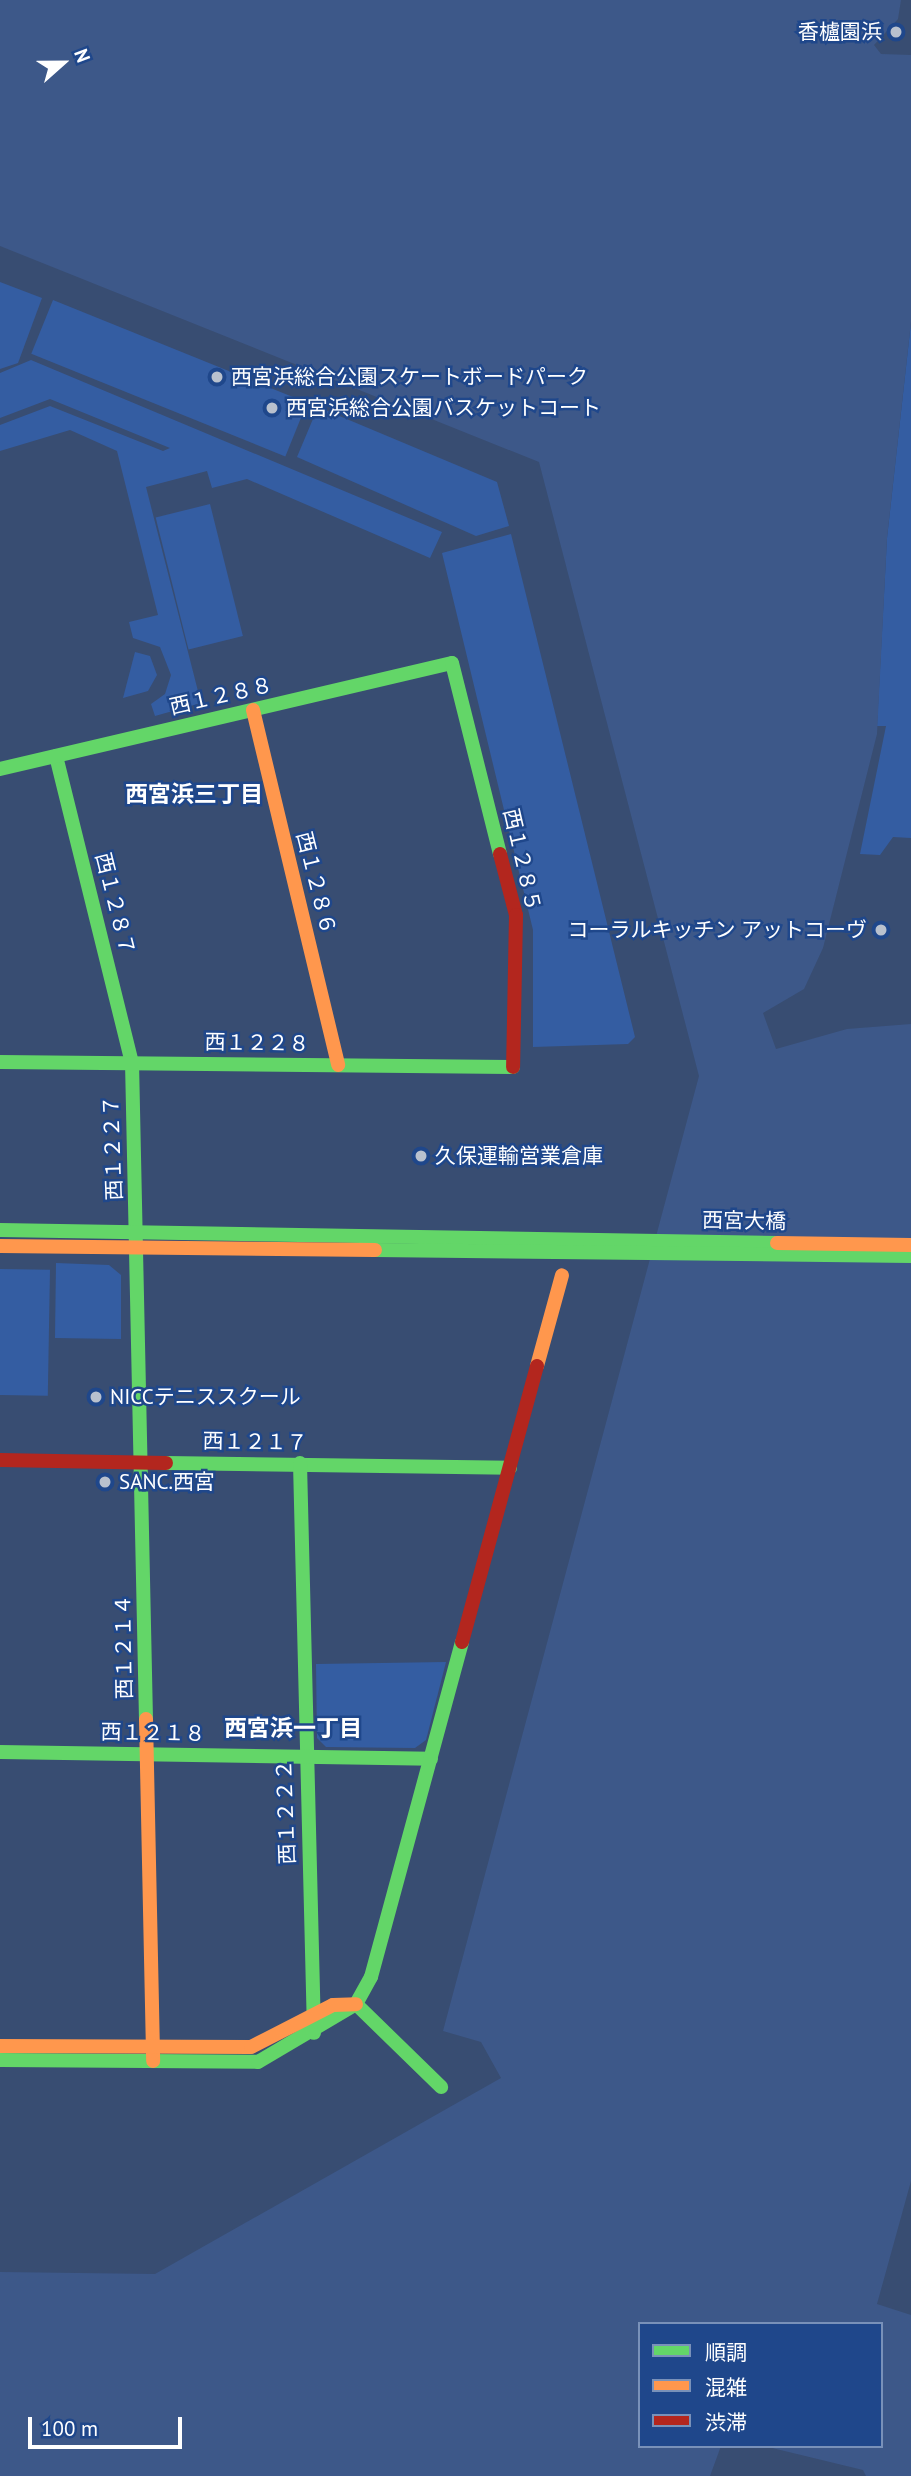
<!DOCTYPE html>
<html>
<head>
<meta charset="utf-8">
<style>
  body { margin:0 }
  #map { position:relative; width:911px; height:2476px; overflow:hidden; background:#384d72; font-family:"PT Sans","Noto Sans JP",sans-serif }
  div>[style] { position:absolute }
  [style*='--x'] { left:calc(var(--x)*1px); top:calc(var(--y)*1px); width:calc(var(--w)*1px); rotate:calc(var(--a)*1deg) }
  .green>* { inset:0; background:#345da2; transform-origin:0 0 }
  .water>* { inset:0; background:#3d5889 }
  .fast>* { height:14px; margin:-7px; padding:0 7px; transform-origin:7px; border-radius:7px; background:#63d668 }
  .slow>* { height:14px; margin:-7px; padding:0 7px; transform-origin:7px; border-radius:7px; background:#ff974d }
  .jam>* { height:14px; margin:-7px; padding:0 7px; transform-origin:7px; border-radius:7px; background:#b3261e }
  .dots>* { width:19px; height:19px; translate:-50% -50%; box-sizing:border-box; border:4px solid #1f478b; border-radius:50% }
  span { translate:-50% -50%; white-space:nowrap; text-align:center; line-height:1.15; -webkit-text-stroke:5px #1f478b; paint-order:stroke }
  .poi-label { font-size:21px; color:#fff }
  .right { translate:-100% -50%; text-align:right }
  .left { translate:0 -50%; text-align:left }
  .street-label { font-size:21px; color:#fff }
  .neighbourhood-label { font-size:23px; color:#fff; font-weight:700 }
  .legend { position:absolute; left:638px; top:2322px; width:245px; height:126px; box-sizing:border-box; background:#1f478b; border:2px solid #7991b9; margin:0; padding:9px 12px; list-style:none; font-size:21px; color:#fff }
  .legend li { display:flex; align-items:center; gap:14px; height:35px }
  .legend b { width:35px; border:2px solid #7991b9 }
  .north { position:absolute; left:28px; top:28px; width:70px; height:70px; -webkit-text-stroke:5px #1f478b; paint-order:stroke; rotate:69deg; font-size:19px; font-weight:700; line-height:28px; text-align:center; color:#fff }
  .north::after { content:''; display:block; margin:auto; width:24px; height:32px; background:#fff; clip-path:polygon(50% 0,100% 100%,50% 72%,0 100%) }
  .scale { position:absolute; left:28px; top:2417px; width:154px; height:32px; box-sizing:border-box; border:4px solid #fff; border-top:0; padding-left:9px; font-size:21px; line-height:24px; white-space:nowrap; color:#fff; -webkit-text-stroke:5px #1f478b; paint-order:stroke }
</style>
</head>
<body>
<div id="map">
  <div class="green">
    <i style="clip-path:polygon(0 282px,42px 298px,18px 363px,0 369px)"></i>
    <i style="left:53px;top:300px;width:274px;height:58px;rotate:22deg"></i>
    <i style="clip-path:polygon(911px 322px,911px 838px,893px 837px,880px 855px,860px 854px,886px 726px,877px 726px,887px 538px)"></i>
    <i style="clip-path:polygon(31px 360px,442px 532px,430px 558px,247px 479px,212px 488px,207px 471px,146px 487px,201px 703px,155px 716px,151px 704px,165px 694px,171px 675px,160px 647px,133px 638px,129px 622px,158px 615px,117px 451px,70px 430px,0 451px,0 425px,50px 406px,163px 451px,170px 448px,50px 399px,0 418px,0 373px)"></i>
    <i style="clip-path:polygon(318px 407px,497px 482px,509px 526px,476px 536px,297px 457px)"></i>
    <i style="left:210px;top:504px;width:136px;height:56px;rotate:76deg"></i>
    <i style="clip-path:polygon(511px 534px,635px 1037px,628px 1044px,533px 1047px,533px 930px,442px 553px)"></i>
    <i style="clip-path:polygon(135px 652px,150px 656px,157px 675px,148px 691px,123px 698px)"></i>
    <i style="clip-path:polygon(56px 1263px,109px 1265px,121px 1275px,121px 1339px,55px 1338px)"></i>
    <i style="left:0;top:1269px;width:50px;height:126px;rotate:1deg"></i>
    <i style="clip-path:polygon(446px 1662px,426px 1740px,415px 1748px,326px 1747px,317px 1738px,316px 1664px)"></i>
  </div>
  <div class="water">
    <i style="clip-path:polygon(0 0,901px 0,898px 19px,874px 45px,881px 54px,911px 55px,911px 322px,887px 538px,877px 734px,823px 948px,804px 989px,763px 1013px,776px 1049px,847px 1029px,911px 1024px,911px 2181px,877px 2304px,911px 2315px,911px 2476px,866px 2476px,863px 2470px,764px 2446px,881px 2446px,881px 2324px,640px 2324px,640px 2446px,721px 2446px,710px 2476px,0 2476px,0 2272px,155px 2274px,501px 2078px,481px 2042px,443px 2031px,699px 1076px,539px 462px,0 246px)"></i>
  </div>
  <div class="fast">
    <i style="--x:56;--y:756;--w:315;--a:76.1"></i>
    <i style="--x:132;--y:1062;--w:657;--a:88.78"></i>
    <i style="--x:0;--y:769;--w:464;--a:-13.2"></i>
    <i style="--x:452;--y:663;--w:197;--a:75.9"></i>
    <i style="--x:0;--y:1062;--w:513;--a:0.56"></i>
    <i style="--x:0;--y:1230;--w:777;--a:0.96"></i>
    <i style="--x:375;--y:1250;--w:536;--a:0.64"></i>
    <i style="--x:166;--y:1463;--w:344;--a:0.8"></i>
    <i style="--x:300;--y:1463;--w:570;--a:88.59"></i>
    <i style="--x:0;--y:1752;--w:431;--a:0.9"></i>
    <i style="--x:356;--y:2004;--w:119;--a:44.3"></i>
    <i style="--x:0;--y:2060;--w:258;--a:0.4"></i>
    <i style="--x:258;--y:2062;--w:114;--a:-30.6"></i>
    <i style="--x:356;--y:2004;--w:31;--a:-61"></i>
    <i style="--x:371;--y:1977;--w:347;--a:-74.8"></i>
  </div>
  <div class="slow">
    <i style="--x:253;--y:710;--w:365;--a:76.5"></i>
    <i style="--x:777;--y:1243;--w:134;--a:0.9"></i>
    <i style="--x:0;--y:1246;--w:375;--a:0.6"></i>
    <i style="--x:537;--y:1366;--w:94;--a:-74.6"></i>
    <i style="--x:146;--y:1719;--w:342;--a:88.8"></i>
    <i style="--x:0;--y:2046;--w:251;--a:0.2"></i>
    <i style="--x:251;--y:2047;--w:92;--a:-27.1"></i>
    <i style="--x:333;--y:2005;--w:23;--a:-2"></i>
  </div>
  <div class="jam">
    <i style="--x:500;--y:854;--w:63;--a:75.3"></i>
    <i style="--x:516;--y:915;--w:152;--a:91.1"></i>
    <i style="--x:0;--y:1460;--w:166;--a:1"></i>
    <i style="--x:462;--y:1642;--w:286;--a:-74.8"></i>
  </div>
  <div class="dots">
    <i style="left:896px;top:32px;background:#b9c1ce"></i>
    <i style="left:217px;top:377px;background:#b9c1ce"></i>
    <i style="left:272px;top:408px;background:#b9c1ce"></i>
    <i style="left:881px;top:930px;background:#b9c1ce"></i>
    <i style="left:421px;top:1156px;background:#b9c1ce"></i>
    <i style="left:96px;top:1397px;background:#b9c1ce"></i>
    <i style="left:105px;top:1482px;background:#b9c1ce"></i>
  </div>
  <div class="poi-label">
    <span class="right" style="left:882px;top:32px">香櫨園浜</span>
    <span class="left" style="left:231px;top:377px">西宮浜総合公園スケートボードパーク</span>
    <span class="left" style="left:286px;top:408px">西宮浜総合公園バスケットコート</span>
    <span class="right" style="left:867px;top:930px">コーラルキッチン アットコーヴ</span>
    <span class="left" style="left:435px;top:1156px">久保運輸営業倉庫</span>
    <span class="left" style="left:110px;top:1397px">NICCテニススクール</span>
    <span class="left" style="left:119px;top:1482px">SANC.西宮</span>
  </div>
  <div class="street-label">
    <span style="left:221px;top:696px;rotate:-13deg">西１２８８</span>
    <span style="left:522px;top:860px;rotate:77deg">西１２８５</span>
    <span style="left:316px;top:883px;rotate:76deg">西１２８６</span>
    <span style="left:115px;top:904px;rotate:76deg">西１２８７</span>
    <span style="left:257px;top:1043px;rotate:1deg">西１２２８</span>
    <span style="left:113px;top:1148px;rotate:-92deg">西１２２７</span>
    <span style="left:744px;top:1221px;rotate:1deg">西宮大橋</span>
    <span style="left:255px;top:1442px;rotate:1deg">西１２１７</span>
    <span style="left:124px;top:1647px;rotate:-91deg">西１２１４</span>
    <span style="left:153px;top:1733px;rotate:1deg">西１２１８</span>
    <span style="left:286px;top:1812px;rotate:-92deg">西１２２２</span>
  </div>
  <div class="neighbourhood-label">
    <span style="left:194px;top:794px">西宮浜三丁目</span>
    <span style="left:293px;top:1728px">西宮浜一丁目</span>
  </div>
  <ul class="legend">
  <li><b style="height:9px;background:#63d668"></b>順調</li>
  <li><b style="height:9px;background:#ff974d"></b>混雑</li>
  <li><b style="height:9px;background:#b3261e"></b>渋滞</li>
  </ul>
  <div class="north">N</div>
  <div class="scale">100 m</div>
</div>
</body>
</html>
